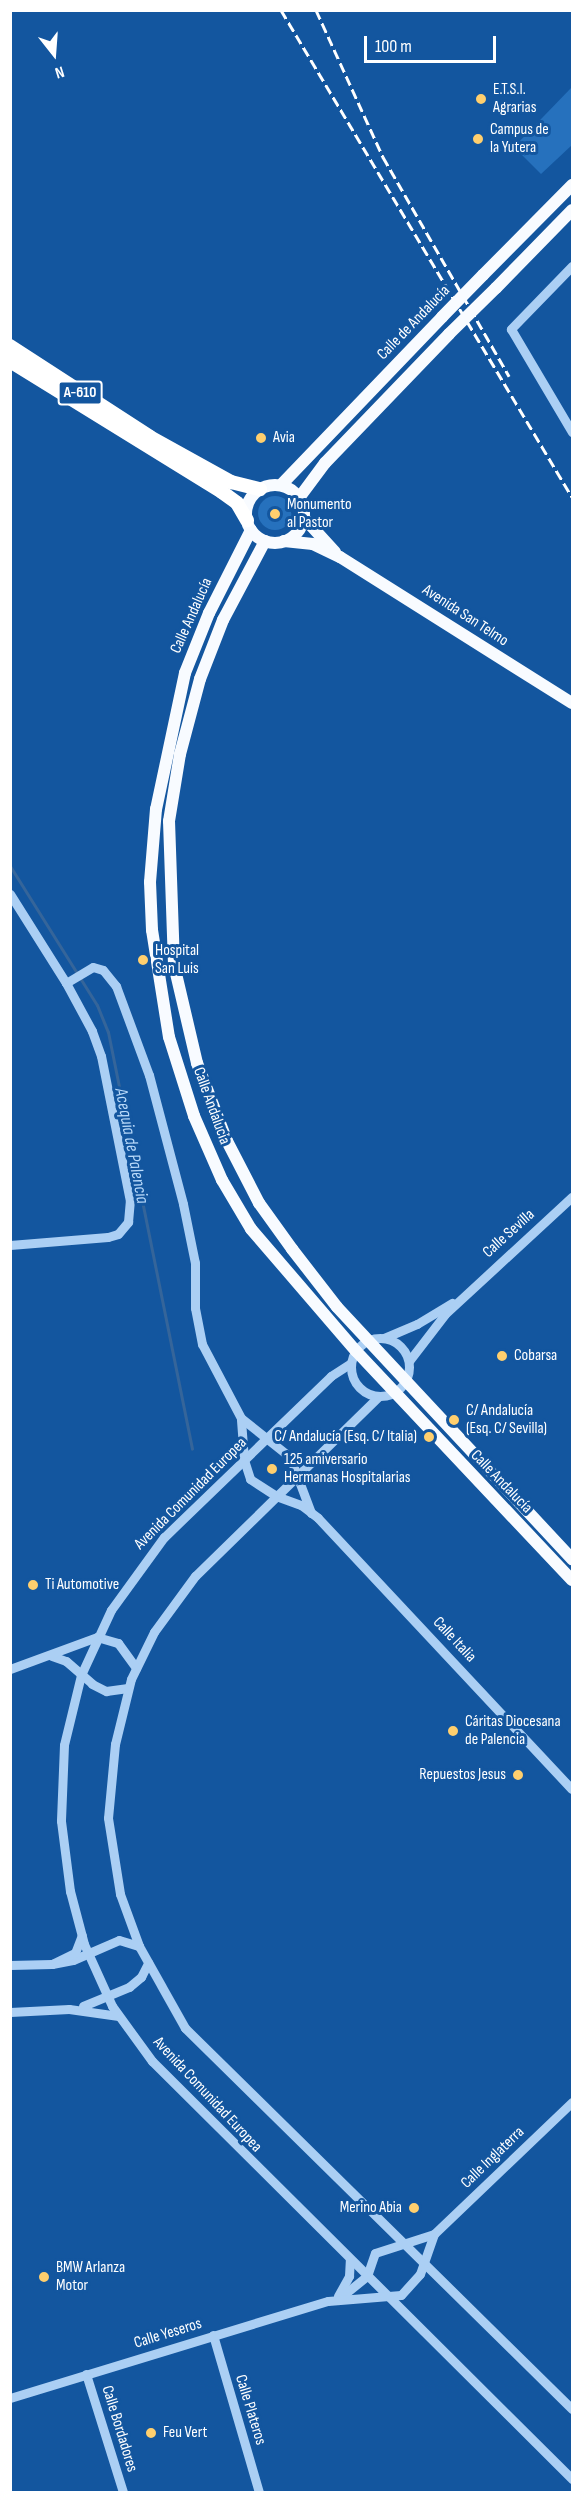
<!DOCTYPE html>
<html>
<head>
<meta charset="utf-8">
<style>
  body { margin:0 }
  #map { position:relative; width:583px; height:2503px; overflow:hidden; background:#13569f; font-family:"Sofia Sans Condensed",sans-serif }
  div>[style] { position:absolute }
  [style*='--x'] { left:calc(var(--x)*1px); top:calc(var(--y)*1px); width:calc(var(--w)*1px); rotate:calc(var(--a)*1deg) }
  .green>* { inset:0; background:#2671bd }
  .round { border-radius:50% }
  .stream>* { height:3px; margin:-1.5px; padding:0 1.5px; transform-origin:1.5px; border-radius:1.5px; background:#35659a }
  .minor>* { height:9px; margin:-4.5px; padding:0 4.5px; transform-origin:4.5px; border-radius:4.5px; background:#abcff4 }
  .minor>.ring { margin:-4.5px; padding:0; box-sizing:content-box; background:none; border:9px solid #abcff4; border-radius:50% }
  .major>* { height:12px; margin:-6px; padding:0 6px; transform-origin:6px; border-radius:6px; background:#f8fbff }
  .major>.ring { margin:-6px; padding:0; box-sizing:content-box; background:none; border:12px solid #f8fbff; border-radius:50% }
  .highway>* { height:14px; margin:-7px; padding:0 7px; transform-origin:7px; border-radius:7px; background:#fff }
  .rail>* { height:3px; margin-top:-1.5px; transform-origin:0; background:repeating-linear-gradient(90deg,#fff 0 10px,transparent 0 14.5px) }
  .major-bridge>* { height:12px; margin:-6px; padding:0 6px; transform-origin:6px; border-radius:6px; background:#f8fbff }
  .dots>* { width:16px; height:16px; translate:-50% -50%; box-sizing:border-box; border:3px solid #13569f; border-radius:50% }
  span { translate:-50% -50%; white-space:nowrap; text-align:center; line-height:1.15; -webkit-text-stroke:6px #13569f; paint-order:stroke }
  .shield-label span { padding:2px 4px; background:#13569f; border:2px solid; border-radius:4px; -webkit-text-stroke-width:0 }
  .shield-label { font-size:15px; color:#fff; font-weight:700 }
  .poi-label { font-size:16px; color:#fff }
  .left { translate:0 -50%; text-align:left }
  .right { translate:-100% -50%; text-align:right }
  .street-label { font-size:16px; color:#fff }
  .water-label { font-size:18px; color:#b8d9fa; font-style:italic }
  .frame { position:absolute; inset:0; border:12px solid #fff; pointer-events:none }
  .north { position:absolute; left:24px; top:24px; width:60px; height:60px; -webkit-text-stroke:4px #13569f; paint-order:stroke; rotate:163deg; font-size:16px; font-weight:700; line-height:24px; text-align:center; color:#fff }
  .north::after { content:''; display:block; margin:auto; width:21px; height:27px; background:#fff; clip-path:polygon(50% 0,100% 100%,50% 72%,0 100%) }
  .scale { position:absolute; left:364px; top:36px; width:132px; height:27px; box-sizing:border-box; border:3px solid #fff; border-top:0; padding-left:8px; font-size:18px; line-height:21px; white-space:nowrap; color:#fff; -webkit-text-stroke:4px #13569f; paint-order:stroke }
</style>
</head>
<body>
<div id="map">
  <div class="green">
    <i style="clip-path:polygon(572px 87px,572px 145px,541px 174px,514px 147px)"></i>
    <i class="round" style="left:258px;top:496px;width:34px;height:34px"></i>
  </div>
  <div class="stream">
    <i style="--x:10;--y:866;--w:164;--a:58"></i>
    <i style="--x:97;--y:1005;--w:29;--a:68"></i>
    <i style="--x:108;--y:1032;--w:425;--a:78.6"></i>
  </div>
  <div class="minor">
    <i style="--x:572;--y:266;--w:88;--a:134.1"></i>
    <i style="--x:511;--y:329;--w:120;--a:59.4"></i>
    <i style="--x:10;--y:894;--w:105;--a:57.8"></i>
    <i style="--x:10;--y:1245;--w:98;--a:-4.7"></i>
    <i style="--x:108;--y:1237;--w:10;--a:-17"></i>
    <i style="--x:118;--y:1234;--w:16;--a:-50"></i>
    <i style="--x:128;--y:1222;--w:21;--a:-85"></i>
    <i style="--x:130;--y:1201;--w:148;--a:-101.3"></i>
    <i style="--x:101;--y:1056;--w:27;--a:-110"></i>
    <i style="--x:92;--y:1031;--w:55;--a:-118.4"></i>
    <i style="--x:66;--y:983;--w:31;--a:-31"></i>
    <i style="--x:93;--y:967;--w:10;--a:17"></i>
    <i style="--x:103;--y:970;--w:21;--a:51"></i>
    <i style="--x:116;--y:986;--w:95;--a:69.7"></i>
    <i style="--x:149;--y:1075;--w:133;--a:75.2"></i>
    <i style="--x:183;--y:1204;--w:60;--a:78.5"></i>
    <i style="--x:195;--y:1263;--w:45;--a:90"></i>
    <i style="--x:195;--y:1308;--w:37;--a:79"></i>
    <i style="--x:202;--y:1344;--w:84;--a:62.2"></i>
    <i style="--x:241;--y:1418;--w:63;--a:38.5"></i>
    <i style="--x:290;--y:1457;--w:60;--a:69.4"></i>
    <i style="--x:384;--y:1338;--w:36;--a:-23"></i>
    <i style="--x:417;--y:1324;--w:41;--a:-31"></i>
    <i class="ring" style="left:351px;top:1338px;width:49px;height:49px"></i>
    <i style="--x:409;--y:1361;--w:59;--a:-52.5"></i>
    <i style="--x:445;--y:1314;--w:173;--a:-42.7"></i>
    <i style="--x:351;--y:1363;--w:24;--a:147"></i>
    <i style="--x:331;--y:1376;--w:232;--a:136"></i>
    <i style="--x:164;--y:1537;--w:90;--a:126"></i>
    <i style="--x:111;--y:1610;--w:72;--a:114.8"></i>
    <i style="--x:81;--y:1675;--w:72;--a:103.7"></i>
    <i style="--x:64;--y:1745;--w:76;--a:92.3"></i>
    <i style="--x:61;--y:1821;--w:71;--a:82.7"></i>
    <i style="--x:70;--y:1891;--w:55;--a:75.2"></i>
    <i style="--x:84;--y:1944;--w:68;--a:65.7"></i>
    <i style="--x:112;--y:2006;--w:68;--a:54"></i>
    <i style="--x:152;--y:2061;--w:593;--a:44.86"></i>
    <i style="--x:379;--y:1396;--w:257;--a:135.6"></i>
    <i style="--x:195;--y:1576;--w:69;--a:126.2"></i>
    <i style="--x:154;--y:1632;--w:52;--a:116.1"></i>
    <i style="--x:131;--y:1679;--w:67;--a:103.8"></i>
    <i style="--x:115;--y:1744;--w:74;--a:95.4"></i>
    <i style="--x:108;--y:1818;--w:77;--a:81"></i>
    <i style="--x:120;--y:1894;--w:55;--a:69.9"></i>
    <i style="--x:139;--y:1946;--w:94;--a:60.7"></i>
    <i style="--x:185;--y:2028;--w:543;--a:44.55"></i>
    <i style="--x:241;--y:1420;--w:40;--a:85.7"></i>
    <i style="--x:244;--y:1460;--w:20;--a:72"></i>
    <i style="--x:250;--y:1479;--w:31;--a:33"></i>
    <i style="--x:276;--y:1496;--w:27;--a:20"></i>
    <i style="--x:301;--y:1505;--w:21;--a:37"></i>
    <i style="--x:318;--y:1518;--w:371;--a:46.9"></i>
    <i style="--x:52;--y:1656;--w:15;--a:20"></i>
    <i style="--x:66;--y:1661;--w:35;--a:41"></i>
    <i style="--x:92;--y:1684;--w:16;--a:27"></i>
    <i style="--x:106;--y:1691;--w:22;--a:-8"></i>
    <i style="--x:10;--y:1669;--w:93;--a:-20.2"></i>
    <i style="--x:97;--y:1637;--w:22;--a:16"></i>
    <i style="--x:118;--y:1643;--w:31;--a:54"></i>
    <i style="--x:52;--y:1964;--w:21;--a:-11"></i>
    <i style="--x:73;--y:1960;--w:50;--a:-23.5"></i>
    <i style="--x:119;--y:1940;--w:21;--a:17"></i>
    <i style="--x:10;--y:1965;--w:42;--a:-1.4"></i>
    <i style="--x:52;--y:1964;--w:25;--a:-26"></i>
    <i style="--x:75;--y:1953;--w:19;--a:-69"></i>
    <i style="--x:83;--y:2006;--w:50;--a:-22.4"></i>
    <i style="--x:129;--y:1987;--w:16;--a:-40"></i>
    <i style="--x:141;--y:1977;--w:16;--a:-63"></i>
    <i style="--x:10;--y:2012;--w:59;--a:-2.9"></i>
    <i style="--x:69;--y:2009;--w:50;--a:8"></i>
    <i style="--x:338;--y:2296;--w:23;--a:-61"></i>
    <i style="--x:349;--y:2276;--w:17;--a:-87"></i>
    <i style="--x:341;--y:2297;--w:33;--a:-39"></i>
    <i style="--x:367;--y:2276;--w:24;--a:-71"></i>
    <i style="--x:375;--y:2253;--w:62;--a:-17.9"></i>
    <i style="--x:434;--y:2234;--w:191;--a:-43.7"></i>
    <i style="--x:213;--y:2335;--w:164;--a:73.7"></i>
    <i style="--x:86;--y:2374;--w:124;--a:72.6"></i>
    <i style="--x:10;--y:2398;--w:332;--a:-17"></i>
    <i style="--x:328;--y:2301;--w:73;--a:-4.7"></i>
    <i style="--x:401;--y:2295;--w:28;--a:-48"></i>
    <i style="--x:420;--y:2274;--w:42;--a:-70.7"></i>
  </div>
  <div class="major">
    <i style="--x:483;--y:275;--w:127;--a:-45.3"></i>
    <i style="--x:496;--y:288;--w:109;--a:-45.7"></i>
    <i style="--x:281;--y:485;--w:233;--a:-46.2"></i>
    <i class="ring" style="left:246px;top:485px;width:46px;height:46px"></i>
    <i style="--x:299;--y:498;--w:44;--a:-53.4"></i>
    <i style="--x:325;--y:463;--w:179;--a:-46.1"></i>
    <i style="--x:304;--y:518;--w:46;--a:47.6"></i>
    <i style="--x:251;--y:530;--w:93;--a:116.8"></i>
    <i style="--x:209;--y:613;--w:65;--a:111.8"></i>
    <i style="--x:185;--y:673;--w:139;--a:102"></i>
    <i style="--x:156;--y:809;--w:73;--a:94.7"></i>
    <i style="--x:150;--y:882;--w:48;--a:87.6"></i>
    <i style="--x:152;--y:930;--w:108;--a:81"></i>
    <i style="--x:169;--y:1037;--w:83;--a:72.4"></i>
    <i style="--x:194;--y:1116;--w:70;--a:66.4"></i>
    <i style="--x:222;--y:1180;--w:57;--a:59.4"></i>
    <i style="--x:251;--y:1229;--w:161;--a:49.3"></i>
    <i style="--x:356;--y:1351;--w:315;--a:46.7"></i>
    <i style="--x:265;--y:541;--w:89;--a:118"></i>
    <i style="--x:223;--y:620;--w:63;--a:111.3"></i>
    <i style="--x:200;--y:679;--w:78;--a:104.9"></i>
    <i style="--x:180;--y:754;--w:68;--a:99.3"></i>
    <i style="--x:169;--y:821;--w:144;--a:88"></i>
    <i style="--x:174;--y:965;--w:101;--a:76.8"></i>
    <i style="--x:197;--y:1063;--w:84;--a:69"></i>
    <i style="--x:227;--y:1141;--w:70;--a:62.7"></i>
    <i style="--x:259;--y:1203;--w:57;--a:54.3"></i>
    <i style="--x:292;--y:1249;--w:73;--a:52.2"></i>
    <i style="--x:337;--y:1307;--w:345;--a:47"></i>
    <i style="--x:284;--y:541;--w:29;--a:6"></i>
    <i style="--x:313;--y:544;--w:30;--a:26"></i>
    <i style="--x:340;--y:557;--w:274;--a:32.2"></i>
  </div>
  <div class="highway">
    <i style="--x:10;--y:346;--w:167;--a:33"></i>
    <i style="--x:150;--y:437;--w:93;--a:29.1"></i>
    <i style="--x:231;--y:482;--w:30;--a:14"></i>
    <i style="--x:10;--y:361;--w:249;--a:31.7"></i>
    <i style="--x:222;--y:492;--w:19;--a:36"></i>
    <i style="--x:237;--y:503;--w:20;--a:60"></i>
  </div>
  <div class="rail">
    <i style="--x:281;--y:10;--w:567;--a:59.14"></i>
    <i style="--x:316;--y:10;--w:162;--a:65.5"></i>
    <i style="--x:383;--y:157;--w:253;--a:60.1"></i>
  </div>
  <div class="major-bridge">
    <i style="--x:442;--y:317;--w:59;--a:-45.7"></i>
    <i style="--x:449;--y:334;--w:66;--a:-44.4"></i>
  </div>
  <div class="dots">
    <i style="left:481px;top:99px;background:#ffcf6e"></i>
    <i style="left:478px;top:139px;background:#ffcf6e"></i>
    <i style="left:261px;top:438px;background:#ffcf6e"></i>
    <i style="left:275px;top:514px;background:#ffcf6e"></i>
    <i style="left:143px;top:960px;background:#ffcf6e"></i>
    <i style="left:502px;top:1356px;background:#ffcf6e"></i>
    <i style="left:454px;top:1420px;background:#ffcf6e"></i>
    <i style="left:429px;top:1437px;background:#ffcf6e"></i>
    <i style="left:272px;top:1469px;background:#ffcf6e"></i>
    <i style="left:33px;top:1585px;background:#ffcf6e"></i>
    <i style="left:453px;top:1731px;background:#ffcf6e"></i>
    <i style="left:518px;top:1775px;background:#ffcf6e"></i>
    <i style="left:414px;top:2208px;background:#ffcf6e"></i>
    <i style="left:44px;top:2277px;background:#ffcf6e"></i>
    <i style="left:151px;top:2433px;background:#ffcf6e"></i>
  </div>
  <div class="shield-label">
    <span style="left:80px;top:393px">A-610</span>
  </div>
  <div class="poi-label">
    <span class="left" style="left:493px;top:99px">E.T.S.I.<br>Agrarias</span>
    <span class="left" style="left:490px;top:139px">Campus de<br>la Yutera</span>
    <span class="left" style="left:273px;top:438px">Avia</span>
    <span class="left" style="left:287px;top:514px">Monumento<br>al Pastor</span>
    <span class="left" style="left:155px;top:960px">Hospital<br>San Luis</span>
    <span class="left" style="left:514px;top:1356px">Cobarsa</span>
    <span class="left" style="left:466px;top:1420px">C/ Andalucía<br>(Esq. C/ Sevilla)</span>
    <span class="right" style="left:417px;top:1437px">C/ Andalucía (Esq. C/ Italia)</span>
    <span class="left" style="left:284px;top:1469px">125 amiversario<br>Hermanas Hospitalarias</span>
    <span class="left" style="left:45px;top:1585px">Ti Automotive</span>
    <span class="left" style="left:465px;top:1731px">Cáritas Diocesana<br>de Palencia</span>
    <span class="right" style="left:506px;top:1775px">Repuestos Jesus</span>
    <span class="right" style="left:402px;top:2208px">Merino Abia</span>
    <span class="left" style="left:56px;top:2277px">BMW Arlanza<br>Motor</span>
    <span class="left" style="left:163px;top:2433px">Feu Vert</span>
  </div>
  <div class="street-label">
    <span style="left:414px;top:323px;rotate:-46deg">Calle de Andalucía</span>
    <span style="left:192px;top:616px;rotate:-66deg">Calle Andalucía</span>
    <span style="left:465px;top:616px;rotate:33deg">Avenida San Telmo</span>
    <span style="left:211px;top:1106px;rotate:70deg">Calle Andalucía</span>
    <span style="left:509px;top:1234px;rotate:-42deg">Calle Sevilla</span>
    <span style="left:501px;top:1482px;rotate:46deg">Calle Andalucía</span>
    <span style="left:191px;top:1494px;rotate:-45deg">Avenida Comunidad Europea</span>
    <span style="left:454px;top:1640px;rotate:47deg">Calle Italia</span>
    <span style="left:207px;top:2095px;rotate:47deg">Avenida Comunidad Europea</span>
    <span style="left:493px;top:2158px;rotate:-44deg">Calle Inglaterra</span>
    <span style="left:168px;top:2334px;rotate:-17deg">Calle Yeseros</span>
    <span style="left:250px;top:2410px;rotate:73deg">Calle Plateros</span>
    <span style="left:119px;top:2429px;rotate:73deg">Calle Bordadores</span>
  </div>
  <div class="water-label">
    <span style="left:131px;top:1146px;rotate:79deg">Acequia de Palencia</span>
  </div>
  <div class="frame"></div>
  <div class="north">N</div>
  <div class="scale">100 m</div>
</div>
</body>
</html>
